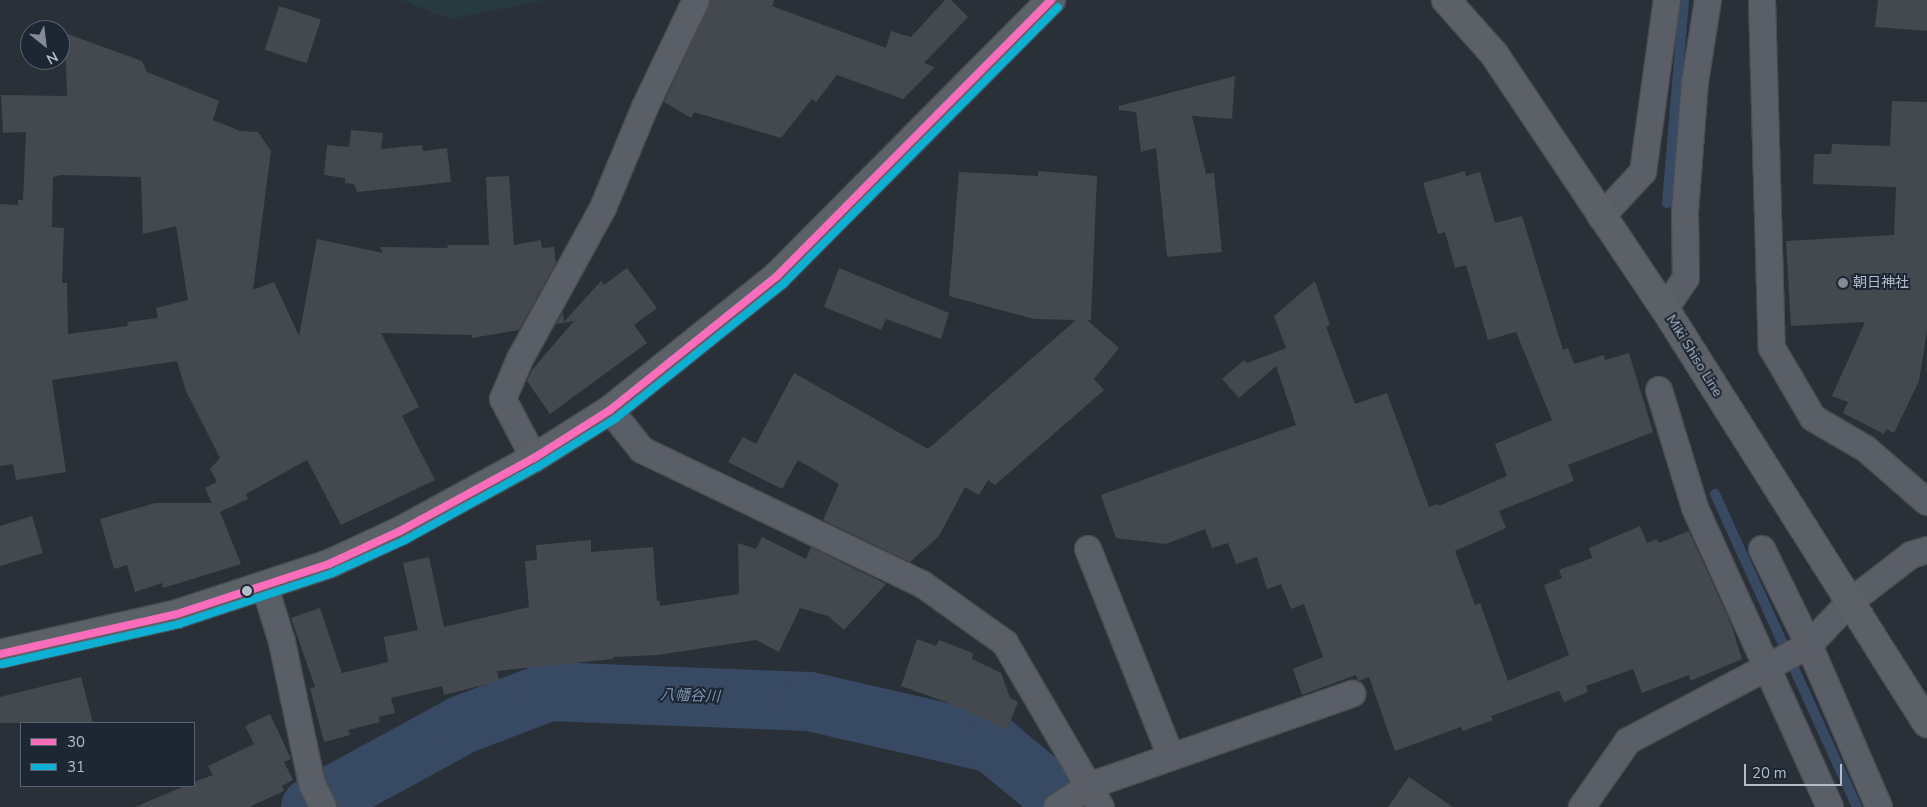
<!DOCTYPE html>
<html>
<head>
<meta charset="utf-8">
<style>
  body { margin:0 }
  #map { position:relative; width:1927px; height:807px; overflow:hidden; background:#2a3038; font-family:"Nunito Sans","Noto Sans JP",sans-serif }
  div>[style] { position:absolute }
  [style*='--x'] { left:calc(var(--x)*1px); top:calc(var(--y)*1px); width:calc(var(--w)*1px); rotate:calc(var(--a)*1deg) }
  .green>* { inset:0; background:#273a3e }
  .stream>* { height:10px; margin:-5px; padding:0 5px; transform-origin:5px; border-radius:5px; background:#384963 }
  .river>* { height:59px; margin:-29.5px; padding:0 29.5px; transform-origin:29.5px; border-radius:29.5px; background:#384963 }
  .building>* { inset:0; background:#444950; transform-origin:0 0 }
  .roads { filter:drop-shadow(1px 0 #484c53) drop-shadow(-1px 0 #484c53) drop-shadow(0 1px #484c53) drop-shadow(0 -1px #484c53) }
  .street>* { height:26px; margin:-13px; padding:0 13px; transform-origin:13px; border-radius:13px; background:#5a5e66 }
  .primary>* { height:28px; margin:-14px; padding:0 14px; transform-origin:14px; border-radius:14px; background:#5c6168 }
  .bus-1>* { height:8px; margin:-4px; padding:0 4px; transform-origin:4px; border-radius:4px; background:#fb6dba }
  .bus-2>* { height:8px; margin:-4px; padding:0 4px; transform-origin:4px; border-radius:4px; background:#0dafd3 }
  .dots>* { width:14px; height:14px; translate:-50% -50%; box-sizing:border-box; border:2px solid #1d2633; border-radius:50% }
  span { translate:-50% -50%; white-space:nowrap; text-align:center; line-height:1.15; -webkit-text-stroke:4px #1d2633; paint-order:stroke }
  .poi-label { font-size:14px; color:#b4bcc9 }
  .left { translate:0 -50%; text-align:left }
  .street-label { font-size:14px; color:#b4bcc9 }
  .water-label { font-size:15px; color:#7c92b1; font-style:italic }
  .legend { position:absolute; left:20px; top:722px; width:175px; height:65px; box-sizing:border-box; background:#1d2633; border:1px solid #59626f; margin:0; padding:6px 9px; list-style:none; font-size:15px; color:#b4bcc9 }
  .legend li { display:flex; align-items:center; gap:10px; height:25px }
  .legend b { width:25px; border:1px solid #59626f }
  .north { position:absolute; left:20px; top:20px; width:50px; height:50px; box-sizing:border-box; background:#1d2633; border:1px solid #59626f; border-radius:50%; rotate:151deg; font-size:14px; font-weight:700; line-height:20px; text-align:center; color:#b4bcc9 }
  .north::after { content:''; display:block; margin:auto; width:18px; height:22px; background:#848b96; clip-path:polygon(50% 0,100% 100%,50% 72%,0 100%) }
  .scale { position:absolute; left:1744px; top:764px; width:98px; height:22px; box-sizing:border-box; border:2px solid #b4bcc9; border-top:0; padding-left:6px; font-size:15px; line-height:18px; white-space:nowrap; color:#b4bcc9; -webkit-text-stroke:4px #1d2633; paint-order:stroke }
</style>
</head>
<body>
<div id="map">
  <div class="green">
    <i style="clip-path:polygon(401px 0,545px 0,450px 19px)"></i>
  </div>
  <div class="stream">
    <i style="--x:1667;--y:203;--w:204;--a:-85.2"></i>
    <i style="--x:1715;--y:494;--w:344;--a:65.6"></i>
  </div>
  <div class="river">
    <i style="--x:310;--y:807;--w:173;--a:-28.6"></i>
    <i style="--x:462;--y:724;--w:93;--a:-20.8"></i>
    <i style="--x:549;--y:691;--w:260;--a:2.2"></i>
    <i style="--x:809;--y:701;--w:188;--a:12.9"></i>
    <i style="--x:992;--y:743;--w:100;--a:39.7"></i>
  </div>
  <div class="building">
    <i style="clip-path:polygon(711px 0,774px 0,772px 6px,886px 48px,891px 31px,911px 37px,945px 0,951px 0,968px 17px,924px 63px,935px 67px,903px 99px,837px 75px,816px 102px,812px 99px,781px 138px,694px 112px,691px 118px,664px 102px)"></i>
    <i style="clip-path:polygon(1878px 0,1927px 0,1927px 31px,1875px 27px)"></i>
    <i style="left:279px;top:6px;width:44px;height:46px;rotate:18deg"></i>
    <i style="clip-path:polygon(evenodd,65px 33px,142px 61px,147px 72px,219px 101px,213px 120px,240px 131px,258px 132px,271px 151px,253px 290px,274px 282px,299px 336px,317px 239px,383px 253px,380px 247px,448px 248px,447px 245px,489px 245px,486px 177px,509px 176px,514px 245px,541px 240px,542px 248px,554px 247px,556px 263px,519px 330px,472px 338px,472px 335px,381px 333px,419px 407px,402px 416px,435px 480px,341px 525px,307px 460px,246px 494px,248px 499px,220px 512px,241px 564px,163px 588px,162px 583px,135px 592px,127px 565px,114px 569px,100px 519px,155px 503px,212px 503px,205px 488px,217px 482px,210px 469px,220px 458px,186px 391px,177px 361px,52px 380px,66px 472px,16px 480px,13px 464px,0 466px,0 204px,18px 205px,18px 200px,23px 200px,26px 132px,3px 133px,1px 95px,67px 96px,65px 33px,61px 175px,141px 177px,143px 234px,176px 226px,188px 300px,156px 308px,158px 318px,127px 322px,128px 326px,68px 334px,67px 283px,62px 283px,64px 228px,52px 227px,53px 177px,61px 175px)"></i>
    <i style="clip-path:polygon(1235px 76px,1232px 119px,1192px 116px,1206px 174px,1214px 173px,1222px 252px,1167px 257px,1156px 148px,1141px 152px,1136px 112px,1119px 110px,1119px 106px)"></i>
    <i style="clip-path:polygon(1892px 101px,1927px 102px,1927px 331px,1919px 381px,1894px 433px,1886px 429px,1884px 434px,1843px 413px,1848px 402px,1832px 396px,1865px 322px,1791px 326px,1786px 241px,1894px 235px,1896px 187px,1813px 184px,1814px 154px,1831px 154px,1832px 144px,1890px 146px)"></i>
    <i style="clip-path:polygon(351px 130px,383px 133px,381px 149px,422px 145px,423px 151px,447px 148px,451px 182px,357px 192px,354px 184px,345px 183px,345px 178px,324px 175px,327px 145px,349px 147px)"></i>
    <i style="clip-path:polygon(1038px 171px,1097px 176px,1091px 320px,1087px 320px,1119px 348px,1094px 379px,1104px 390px,995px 485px,988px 480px,979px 495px,965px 487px,939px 536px,910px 562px,823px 520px,839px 484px,798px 460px,782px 489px,728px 462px,743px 437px,756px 444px,794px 373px,928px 449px,1076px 320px,1034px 319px,949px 296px,959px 172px,1038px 176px)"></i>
    <i style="clip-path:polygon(1465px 171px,1466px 176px,1480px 172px,1495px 223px,1522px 216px,1563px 350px,1568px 348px,1574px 364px,1604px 355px,1605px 360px,1629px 353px,1653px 432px,1568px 465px,1574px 481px,1499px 511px,1506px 528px,1455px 551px,1475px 605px,1480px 603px,1508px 681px,1569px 655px,1544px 585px,1562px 578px,1559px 570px,1592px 558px,1589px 548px,1640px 526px,1647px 543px,1657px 539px,1659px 543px,1689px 531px,1731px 624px,1742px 659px,1690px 681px,1689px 675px,1642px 693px,1633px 669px,1586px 686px,1588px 692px,1564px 702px,1559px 691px,1491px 716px,1493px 720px,1463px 731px,1461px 727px,1395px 751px,1369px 677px,1358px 681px,1356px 675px,1302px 695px,1293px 669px,1323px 657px,1304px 604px,1291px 609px,1281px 584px,1267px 589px,1257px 557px,1236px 564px,1228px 543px,1212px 548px,1205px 529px,1166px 544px,1116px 538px,1101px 495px,1296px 425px,1276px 366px,1239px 398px,1222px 379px,1244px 360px,1247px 363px,1286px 348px,1274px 316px,1315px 281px,1330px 325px,1326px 327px,1355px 404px,1387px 393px,1429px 507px,1438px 504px,1439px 506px,1507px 476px,1495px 444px,1552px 420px,1516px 332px,1488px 340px,1466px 265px,1455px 268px,1445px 232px,1438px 234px,1423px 183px)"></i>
    <i style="clip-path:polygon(627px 268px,657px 308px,634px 325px,647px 343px,550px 414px,527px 381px,532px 370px,574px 321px,556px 324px,563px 312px,564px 322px,601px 281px,604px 285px)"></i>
    <i style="clip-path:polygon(839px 268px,949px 313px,941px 339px,886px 319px,881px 330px,824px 307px)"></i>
    <i style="clip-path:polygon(32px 516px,43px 553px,0 566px,0 526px)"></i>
    <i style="clip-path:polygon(762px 537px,806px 559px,811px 547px,886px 584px,844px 630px,828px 616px,800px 608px,779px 652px,756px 640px,657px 655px,613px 657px,613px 659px,497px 671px,499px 681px,444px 695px,442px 686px,391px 698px,395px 713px,379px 717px,380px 722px,348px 730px,350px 735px,324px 742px,310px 688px,315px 687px,291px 618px,320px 608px,342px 673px,388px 662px,384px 637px,418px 630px,403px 563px,429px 557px,444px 627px,529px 607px,525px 561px,537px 560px,536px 545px,591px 540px,591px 552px,653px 547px,657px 601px,660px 601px,660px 606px,739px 594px,738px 543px,756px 549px)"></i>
    <i style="clip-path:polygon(917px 639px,936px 646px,939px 640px,973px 653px,972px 659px,1001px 673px,1010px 698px,1018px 702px,1007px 730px,949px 703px,901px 686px)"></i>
    <i style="clip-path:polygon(81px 677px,93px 723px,0 723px,0 697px)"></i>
    <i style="clip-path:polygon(270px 714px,291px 759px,284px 762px,293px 780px,282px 786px,284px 791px,249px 807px,135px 807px,185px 786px,194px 786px,194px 782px,213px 775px,208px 766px,254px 744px,245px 726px)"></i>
    <i style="clip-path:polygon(1409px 777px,1453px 807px,1388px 807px)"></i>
  </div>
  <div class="roads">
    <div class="street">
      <i style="--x:1762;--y:0;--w:348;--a:88.4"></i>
      <i style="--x:1772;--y:348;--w:81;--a:59.6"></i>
      <i style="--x:1813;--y:418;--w:61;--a:30.3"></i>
      <i style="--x:1866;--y:449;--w:81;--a:41"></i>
      <i style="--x:1601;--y:217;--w:62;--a:-47"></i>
      <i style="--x:1643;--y:172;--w:174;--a:-82.1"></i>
      <i style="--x:1665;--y:309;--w:37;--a:-56"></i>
      <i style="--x:1686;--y:278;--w:67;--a:-90.9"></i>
      <i style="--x:1685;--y:211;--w:129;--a:-85.6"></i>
      <i style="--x:1695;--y:82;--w:83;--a:-81"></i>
      <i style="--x:1659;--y:390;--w:123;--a:73"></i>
      <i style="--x:1695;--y:508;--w:328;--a:65.7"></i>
      <i style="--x:610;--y:410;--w:51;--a:51.3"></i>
      <i style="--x:642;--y:450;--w:310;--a:25.6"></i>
      <i style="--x:922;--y:584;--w:102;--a:35.4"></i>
      <i style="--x:1005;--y:643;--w:190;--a:59.7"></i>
      <i style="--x:534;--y:458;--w:67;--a:-117.7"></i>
      <i style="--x:503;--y:399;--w:43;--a:-67"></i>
      <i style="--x:520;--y:359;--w:172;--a:-61.2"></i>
      <i style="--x:603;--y:208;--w:109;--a:-67.4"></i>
      <i style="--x:645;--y:107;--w:119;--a:-64.5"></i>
      <i style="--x:1088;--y:549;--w:223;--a:68.2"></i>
      <i style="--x:1762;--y:549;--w:107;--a:63.9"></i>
      <i style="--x:1809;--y:645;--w:176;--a:66.6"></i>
      <i style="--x:265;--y:587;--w:58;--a:72.8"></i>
      <i style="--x:282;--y:642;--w:145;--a:78.1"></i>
      <i style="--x:312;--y:784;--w:25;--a:64"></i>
      <i style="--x:1057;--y:807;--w:38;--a:-33"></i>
      <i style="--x:1089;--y:786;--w:279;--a:-19.3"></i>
      <i style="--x:1582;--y:807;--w:80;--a:-55.1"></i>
      <i style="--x:1628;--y:741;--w:205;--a:-27.9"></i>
      <i style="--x:1809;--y:645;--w:59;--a:-46.4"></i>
      <i style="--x:1850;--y:602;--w:77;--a:-37.6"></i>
      <i style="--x:1911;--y:555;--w:17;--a:-17"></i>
    </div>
    <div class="primary">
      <i style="--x:1446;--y:0;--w:72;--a:48.4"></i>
      <i style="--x:1494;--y:54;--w:307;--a:56.2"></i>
      <i style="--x:1665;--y:309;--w:490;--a:57.7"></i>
      <i style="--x:0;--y:654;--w:181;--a:-12.7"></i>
      <i style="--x:177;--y:614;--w:160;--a:-18.2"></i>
      <i style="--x:329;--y:564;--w:78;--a:-24.9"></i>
      <i style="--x:400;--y:531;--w:153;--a:-28.6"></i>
      <i style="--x:534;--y:458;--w:90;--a:-32.3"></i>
      <i style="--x:610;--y:410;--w:214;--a:-38.7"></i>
      <i style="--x:777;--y:276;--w:389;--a:-45.2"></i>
    </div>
  </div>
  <div class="bus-1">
    <i style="--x:0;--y:654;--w:181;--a:-12.7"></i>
    <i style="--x:177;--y:614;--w:160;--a:-18.2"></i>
    <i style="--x:329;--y:564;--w:78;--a:-24.9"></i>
    <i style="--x:400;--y:531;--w:153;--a:-28.6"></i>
    <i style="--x:534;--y:458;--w:90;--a:-32.3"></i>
    <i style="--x:610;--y:410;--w:214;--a:-38.7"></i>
    <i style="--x:777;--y:276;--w:389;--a:-45.2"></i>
  </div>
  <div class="bus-2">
    <i style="--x:2;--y:664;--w:181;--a:-12.7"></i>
    <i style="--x:179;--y:624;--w:161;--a:-18.4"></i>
    <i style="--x:332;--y:573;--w:80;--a:-24.3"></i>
    <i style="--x:405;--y:540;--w:153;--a:-28.9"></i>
    <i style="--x:539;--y:466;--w:91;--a:-31.9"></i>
    <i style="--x:616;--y:418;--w:214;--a:-38.7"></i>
    <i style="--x:783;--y:284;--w:390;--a:-45.2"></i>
  </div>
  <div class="dots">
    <i style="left:1843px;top:283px;background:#848b96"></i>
    <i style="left:247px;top:591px;background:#b4bcc9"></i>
  </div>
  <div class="poi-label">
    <span class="left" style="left:1853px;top:283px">朝日神社</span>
  </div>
  <div class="street-label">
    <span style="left:1694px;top:356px;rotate:58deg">Miki Shiso Line</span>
  </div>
  <div class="water-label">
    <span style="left:690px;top:696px;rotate:2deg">八幡谷川</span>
  </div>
  <ul class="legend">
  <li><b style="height:6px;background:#fb6dba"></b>30</li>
  <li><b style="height:6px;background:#0dafd3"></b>31</li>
  </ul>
  <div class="north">N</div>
  <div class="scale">20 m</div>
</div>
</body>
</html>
